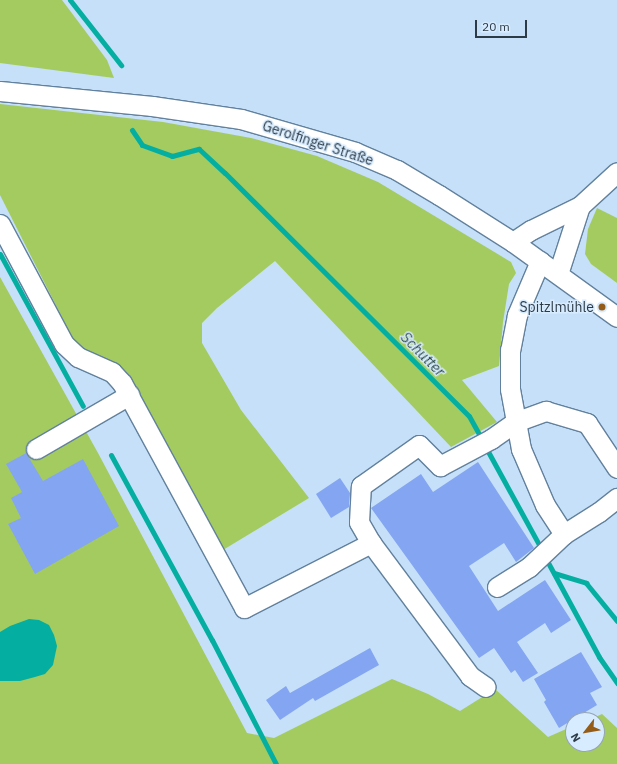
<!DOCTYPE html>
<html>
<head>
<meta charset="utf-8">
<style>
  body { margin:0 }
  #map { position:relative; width:617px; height:764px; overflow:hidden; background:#c5e0f8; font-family:"IBM Plex Sans",sans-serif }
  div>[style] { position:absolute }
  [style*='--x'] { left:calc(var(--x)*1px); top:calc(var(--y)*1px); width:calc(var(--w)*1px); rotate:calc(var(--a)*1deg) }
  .green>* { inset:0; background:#a4cb5f }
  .water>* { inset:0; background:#04afa2 }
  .stream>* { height:5px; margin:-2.5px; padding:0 2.5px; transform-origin:2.5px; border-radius:2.5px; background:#04afa2 }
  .building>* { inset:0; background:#84a5f2 }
  .roads { filter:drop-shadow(1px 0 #62819d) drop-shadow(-1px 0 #62819d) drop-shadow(0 1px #62819d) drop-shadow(0 -1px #62819d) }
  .minor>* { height:19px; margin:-9.5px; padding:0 9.5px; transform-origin:9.5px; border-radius:9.5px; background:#fff }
  .dots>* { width:11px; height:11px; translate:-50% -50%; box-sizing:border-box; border:2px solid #d8ecff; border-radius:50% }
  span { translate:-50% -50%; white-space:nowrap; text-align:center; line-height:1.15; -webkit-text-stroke:3px #d8ecff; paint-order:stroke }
  .street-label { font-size:14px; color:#2d3b47 }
  .poi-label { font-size:14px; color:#2d3b47 }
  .right { translate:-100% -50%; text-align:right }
  .water-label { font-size:15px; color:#2e4b48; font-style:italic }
  .north { position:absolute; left:565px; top:712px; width:40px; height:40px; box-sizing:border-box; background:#d8ecff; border:1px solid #94a5b5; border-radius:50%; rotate:239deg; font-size:11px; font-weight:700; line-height:16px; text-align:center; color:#2d3b47 }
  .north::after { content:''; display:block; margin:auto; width:14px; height:18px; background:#945c16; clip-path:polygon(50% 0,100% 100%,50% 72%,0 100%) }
  .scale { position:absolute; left:475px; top:20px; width:52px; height:18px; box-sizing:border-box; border:2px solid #2d3b47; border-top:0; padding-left:5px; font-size:12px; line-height:14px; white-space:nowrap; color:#2d3b47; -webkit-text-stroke:3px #d8ecff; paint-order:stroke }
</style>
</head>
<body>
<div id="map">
  <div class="green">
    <i style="clip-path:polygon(0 0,62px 0,107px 60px,114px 78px,0 63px)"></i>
    <i style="clip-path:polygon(0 104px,163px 122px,251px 138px,317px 156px,378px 182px,511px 262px,516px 273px,509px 284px,503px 322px,499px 366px,462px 380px,497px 422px,451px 447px,275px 261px,217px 308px,202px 323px,202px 343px,241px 410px,309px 498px,223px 550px,119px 367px,76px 345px,0 195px)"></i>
    <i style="clip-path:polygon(597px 208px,617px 218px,617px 283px,591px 264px,585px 254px,588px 229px)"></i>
    <i style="clip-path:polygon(0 277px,98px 453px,247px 733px,274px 738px,392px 679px,428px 694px,460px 711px,495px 689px,548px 737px,573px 726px,573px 744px,597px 744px,597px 720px,589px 720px,602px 714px,617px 728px,617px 764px,0 764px)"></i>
  </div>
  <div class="water">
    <i style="clip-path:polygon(29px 619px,39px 620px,49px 625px,54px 635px,57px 646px,53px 665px,45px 674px,35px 677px,20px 681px,0 681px,0 632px,10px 626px)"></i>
  </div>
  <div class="stream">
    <i style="--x:70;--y:0;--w:83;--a:51.9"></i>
    <i style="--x:132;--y:130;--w:18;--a:56"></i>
    <i style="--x:142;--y:145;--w:32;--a:20"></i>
    <i style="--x:172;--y:156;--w:28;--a:-15"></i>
    <i style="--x:199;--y:149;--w:35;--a:43"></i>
    <i style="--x:225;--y:173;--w:344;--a:44.9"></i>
    <i style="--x:469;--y:416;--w:26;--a:61"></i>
    <i style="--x:0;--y:254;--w:173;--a:61.4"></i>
    <i style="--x:485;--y:446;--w:119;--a:61.3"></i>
    <i style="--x:111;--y:455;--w:211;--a:61.4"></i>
    <i style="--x:212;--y:640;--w:140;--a:62.7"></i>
    <i style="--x:545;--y:557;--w:114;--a:61.6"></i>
    <i style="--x:599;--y:657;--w:32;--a:55"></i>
    <i style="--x:554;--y:573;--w:34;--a:17"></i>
    <i style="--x:586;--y:583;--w:49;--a:50.8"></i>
  </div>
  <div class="building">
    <i style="clip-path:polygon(26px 453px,43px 481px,83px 459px,119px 526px,35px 574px,8px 524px,21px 518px,11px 498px,22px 492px,6px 464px)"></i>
    <i style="clip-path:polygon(478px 462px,534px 548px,516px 562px,504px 543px,469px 566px,498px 611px,545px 580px,571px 620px,551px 633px,545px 623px,517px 642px,538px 673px,523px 682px,515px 670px,511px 673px,494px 648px,479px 658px,371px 508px,421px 474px,433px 492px)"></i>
    <i style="clip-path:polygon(340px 478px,350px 493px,349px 507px,331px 518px,316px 494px)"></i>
    <i style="clip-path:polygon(370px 648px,379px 665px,315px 701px,313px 698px,280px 720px,266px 700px,286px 686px,290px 693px)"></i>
    <i style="clip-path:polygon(581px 652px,602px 687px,590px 693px,597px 705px,559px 728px,544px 702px,546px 700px,534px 679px)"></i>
  </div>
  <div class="roads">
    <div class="minor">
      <i style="--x:0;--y:91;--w:153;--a:5.6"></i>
      <i style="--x:152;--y:106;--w:90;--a:8.3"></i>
      <i style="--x:241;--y:119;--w:119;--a:16.1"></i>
      <i style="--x:355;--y:152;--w:46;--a:23.2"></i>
      <i style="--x:397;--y:170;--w:49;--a:30.8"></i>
      <i style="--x:439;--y:195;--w:88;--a:32.4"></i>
      <i style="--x:513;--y:242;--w:128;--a:35.8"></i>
      <i style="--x:0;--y:224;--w:136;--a:61.9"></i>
      <i style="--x:64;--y:344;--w:19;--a:43"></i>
      <i style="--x:78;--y:357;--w:37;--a:24"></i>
      <i style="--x:112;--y:372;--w:15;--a:48"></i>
      <i style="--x:122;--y:383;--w:256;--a:61.5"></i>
      <i style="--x:244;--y:608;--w:143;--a:-27.1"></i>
      <i style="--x:371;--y:543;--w:166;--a:53.3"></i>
      <i style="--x:470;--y:676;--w:19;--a:35"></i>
      <i style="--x:513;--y:242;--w:22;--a:-34"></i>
      <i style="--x:531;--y:230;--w:55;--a:-26.1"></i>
      <i style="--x:580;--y:206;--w:50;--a:-42.6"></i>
      <i style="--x:540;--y:261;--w:59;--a:113.1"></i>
      <i style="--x:517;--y:315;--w:36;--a:101"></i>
      <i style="--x:510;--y:350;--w:39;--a:90"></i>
      <i style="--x:510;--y:389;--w:61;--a:79.6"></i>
      <i style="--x:521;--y:449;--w:61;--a:66.8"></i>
      <i style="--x:545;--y:505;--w:35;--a:57"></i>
      <i style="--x:558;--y:274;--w:71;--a:-72.1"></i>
      <i style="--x:36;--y:449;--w:108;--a:-30.1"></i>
      <i style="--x:371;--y:543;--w:24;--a:-120"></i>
      <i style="--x:359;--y:522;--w:36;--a:-87"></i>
      <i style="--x:361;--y:486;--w:71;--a:-35.3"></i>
      <i style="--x:419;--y:445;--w:30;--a:45"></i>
      <i style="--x:440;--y:466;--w:58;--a:-27.9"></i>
      <i style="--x:491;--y:439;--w:29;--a:-35"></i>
      <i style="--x:515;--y:422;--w:33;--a:-20"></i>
      <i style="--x:546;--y:411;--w:43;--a:16.3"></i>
      <i style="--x:587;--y:423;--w:54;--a:56.3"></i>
      <i style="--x:497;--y:587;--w:38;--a:-32"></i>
      <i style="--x:529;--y:567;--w:48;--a:-43.3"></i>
      <i style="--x:564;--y:534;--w:41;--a:-32.2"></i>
      <i style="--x:599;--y:512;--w:23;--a:-38"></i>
    </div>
  </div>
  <div class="dots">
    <i style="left:602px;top:307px;background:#945c16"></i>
  </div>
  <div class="street-label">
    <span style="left:318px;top:143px;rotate:18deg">Gerolfinger Straße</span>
  </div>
  <div class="poi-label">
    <span class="right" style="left:594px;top:307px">Spitzlmühle</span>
  </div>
  <div class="water-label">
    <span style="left:423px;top:354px;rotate:45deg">Schutter</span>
  </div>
  <div class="north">N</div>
  <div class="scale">20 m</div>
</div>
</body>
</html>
